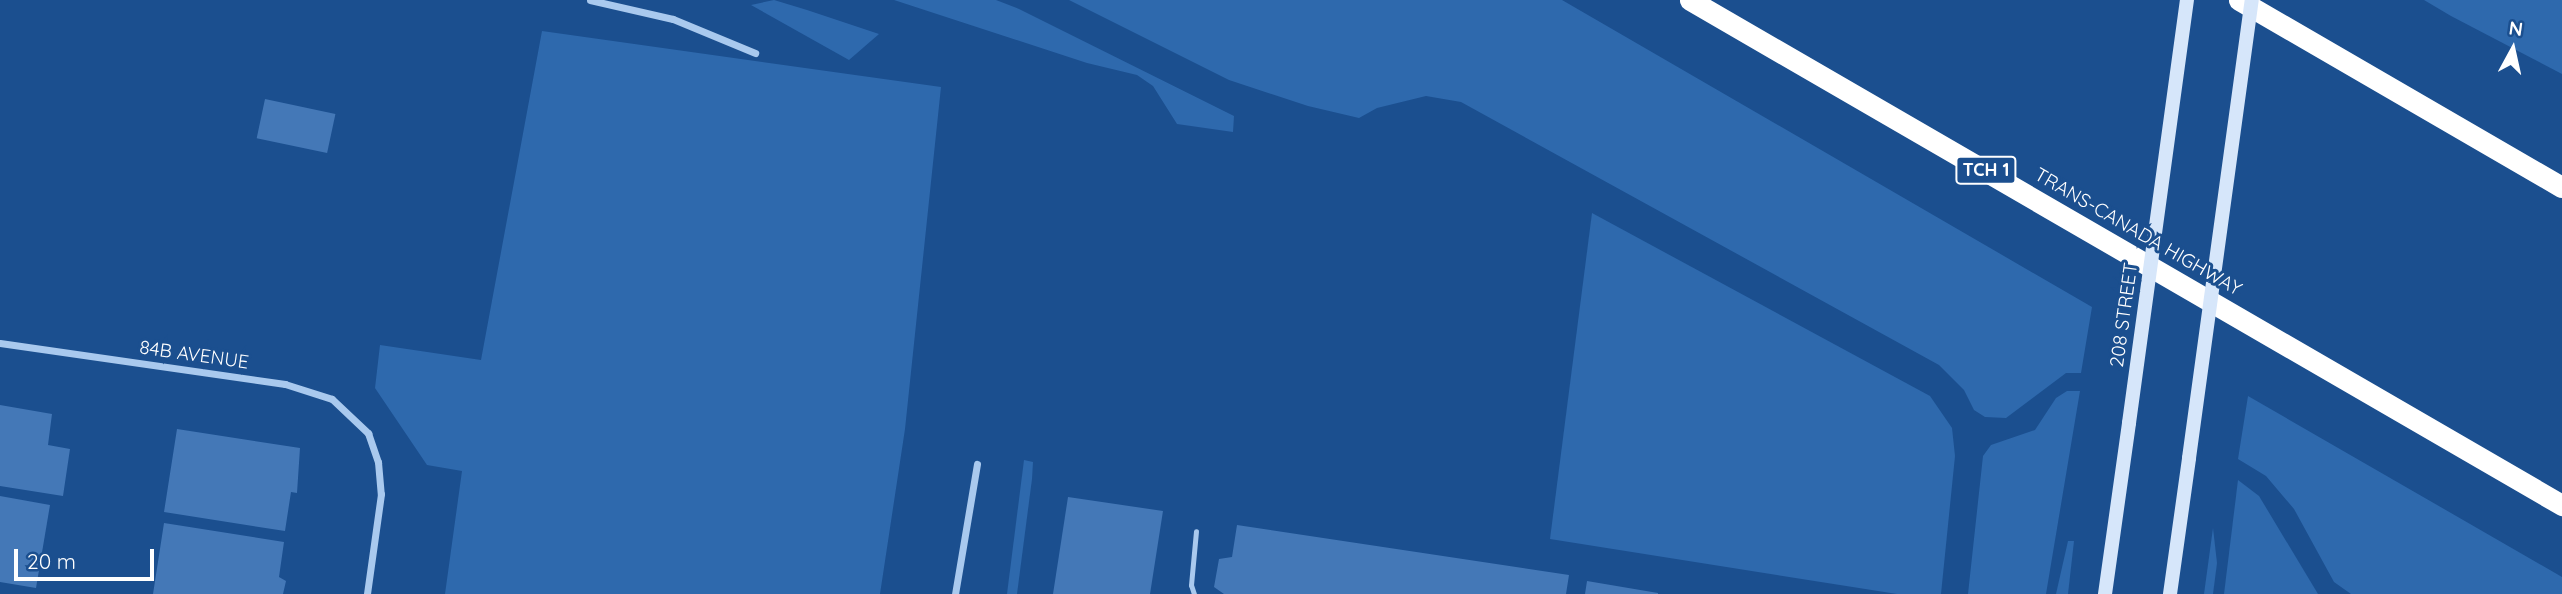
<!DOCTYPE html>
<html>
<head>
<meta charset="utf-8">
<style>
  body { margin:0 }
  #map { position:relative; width:2562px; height:594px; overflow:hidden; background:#1b4f8f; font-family:Quicksand,sans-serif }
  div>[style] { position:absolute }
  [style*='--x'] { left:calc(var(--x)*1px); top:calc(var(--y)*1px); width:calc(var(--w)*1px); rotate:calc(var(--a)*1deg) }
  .green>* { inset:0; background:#2e69ad }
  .building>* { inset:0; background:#4478b7; transform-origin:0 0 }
  .lane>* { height:5px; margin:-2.5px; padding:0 2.5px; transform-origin:2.5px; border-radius:2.5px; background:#a9c9ee }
  .street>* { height:7px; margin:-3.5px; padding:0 3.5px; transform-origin:3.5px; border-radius:3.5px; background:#a9c9ee }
  .secondary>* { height:14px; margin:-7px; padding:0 7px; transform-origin:7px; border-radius:7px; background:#d6e6fa }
  .highway>* { height:21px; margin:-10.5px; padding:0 10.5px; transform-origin:10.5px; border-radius:10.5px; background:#fff }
  .secondary-bridge>* { height:14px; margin:-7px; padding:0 7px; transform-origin:7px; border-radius:7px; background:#d6e6fa }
  span { translate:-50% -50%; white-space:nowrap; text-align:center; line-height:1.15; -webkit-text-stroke:6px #1b4f8f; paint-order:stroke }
  .shield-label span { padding:2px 5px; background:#1b4f8f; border:2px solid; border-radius:5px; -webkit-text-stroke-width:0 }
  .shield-label { font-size:18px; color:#fff; font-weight:700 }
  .street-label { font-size:19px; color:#fff }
  .north { position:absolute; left:2478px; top:14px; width:70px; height:70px; -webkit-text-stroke:5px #1b4f8f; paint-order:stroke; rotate:8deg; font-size:19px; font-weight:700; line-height:28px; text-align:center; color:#fff }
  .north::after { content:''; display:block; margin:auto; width:24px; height:32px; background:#fff; clip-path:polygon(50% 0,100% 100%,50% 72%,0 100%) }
  .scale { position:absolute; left:14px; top:549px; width:140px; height:32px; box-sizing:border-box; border:4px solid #fff; border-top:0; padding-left:9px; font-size:21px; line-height:24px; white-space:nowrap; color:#fff; -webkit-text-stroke:5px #1b4f8f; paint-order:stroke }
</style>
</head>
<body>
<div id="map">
  <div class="green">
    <i style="clip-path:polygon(774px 0,807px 10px,879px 34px,849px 60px,751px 5px)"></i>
    <i style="clip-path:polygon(894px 0,996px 0,1019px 9px,1234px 116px,1233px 132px,1177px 124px,1153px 86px,1137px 75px,1087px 63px)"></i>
    <i style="clip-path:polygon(1069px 0,1562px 0,2092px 307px,2081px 373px,2066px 373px,2006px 418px,1985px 417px,1974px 410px,1964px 390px,1939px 365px,1461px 102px,1426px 96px,1377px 108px,1359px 118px,1308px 106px,1229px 80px)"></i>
    <i style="clip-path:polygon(2424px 0,2562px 0,2562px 74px,2451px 16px)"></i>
    <i style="clip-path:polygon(542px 31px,941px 87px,905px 429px,880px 594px,445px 594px,462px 471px,427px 465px,375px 388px,380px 345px,481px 360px)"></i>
    <i style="clip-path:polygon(1592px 213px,1930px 396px,1952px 428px,1955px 456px,1941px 594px,1897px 594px,1550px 539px)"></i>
    <i style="clip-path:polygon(2067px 391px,2080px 391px,2046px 594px,1968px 594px,1983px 456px,1991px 445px,2035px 430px,2056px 398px)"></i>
    <i style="clip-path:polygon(2248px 396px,2562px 577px,2562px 594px,2351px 594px,2334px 582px,2294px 509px,2266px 476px,2238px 459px)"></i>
    <i style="clip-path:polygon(1024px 460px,1033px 462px,1032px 479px,1017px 594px,1007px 594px)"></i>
    <i style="clip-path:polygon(2238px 480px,2259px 496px,2318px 594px,2224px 594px)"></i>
    <i style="clip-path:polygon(2213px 528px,2217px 563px,2213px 594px,2204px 594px)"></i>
    <i style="clip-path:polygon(2068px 541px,2074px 541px,2068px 594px,2056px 594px)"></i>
  </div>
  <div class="building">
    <i style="left:265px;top:99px;width:72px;height:40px;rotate:12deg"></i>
    <i style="clip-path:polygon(0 405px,52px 414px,48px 445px,70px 449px,63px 496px,0 486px)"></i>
    <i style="clip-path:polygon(177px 429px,300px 448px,297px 493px,291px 492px,285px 531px,164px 512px)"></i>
    <i style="clip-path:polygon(0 496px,50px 505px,36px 588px,0 582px)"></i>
    <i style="clip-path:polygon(1068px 497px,1163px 511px,1150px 594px,1053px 594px)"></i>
    <i style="clip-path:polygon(164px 523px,284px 542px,279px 577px,286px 581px,283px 594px,153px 594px)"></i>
    <i style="clip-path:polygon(1237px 525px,1569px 575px,1566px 594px,1224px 594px,1214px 587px,1219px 559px,1232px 557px)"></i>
    <i style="clip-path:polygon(1587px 581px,1658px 593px,1658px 594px,1585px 594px)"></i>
  </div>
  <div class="lane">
    <i style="--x:1194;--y:594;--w:9;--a:-108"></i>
    <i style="--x:1191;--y:585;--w:54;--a:-84.7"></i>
  </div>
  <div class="street">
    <i style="--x:590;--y:0;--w:85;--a:12.9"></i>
    <i style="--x:673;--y:19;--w:89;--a:22.5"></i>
    <i style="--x:0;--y:343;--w:288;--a:8.2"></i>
    <i style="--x:285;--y:384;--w:49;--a:17.7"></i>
    <i style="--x:332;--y:399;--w:50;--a:43.4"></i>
    <i style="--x:368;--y:433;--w:31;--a:71"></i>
    <i style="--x:378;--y:462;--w:32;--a:85"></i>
    <i style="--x:381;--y:494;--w:101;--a:98"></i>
    <i style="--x:955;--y:594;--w:132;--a:-80.4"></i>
  </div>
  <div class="secondary">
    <i style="--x:2105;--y:594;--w:173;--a:-82"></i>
    <i style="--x:2170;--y:594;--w:137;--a:-82"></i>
  </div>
  <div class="highway">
    <i style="--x:1690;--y:0;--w:1008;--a:30.08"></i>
    <i style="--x:2239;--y:0;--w:373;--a:30.1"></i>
  </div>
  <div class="secondary-bridge">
    <i style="--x:2129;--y:423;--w:427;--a:-82.2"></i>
    <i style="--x:2189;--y:458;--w:462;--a:-82.2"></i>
  </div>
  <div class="shield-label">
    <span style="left:1986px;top:170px">TCH 1</span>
  </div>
  <div class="street-label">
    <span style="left:2138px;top:232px;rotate:30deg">TRANS-CANADA HIGHWAY</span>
    <span style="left:2124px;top:315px;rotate:-82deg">208 STREET</span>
    <span style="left:194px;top:355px;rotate:8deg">84B AVENUE</span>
  </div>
  <div class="north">N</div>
  <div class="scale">20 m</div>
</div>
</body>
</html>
